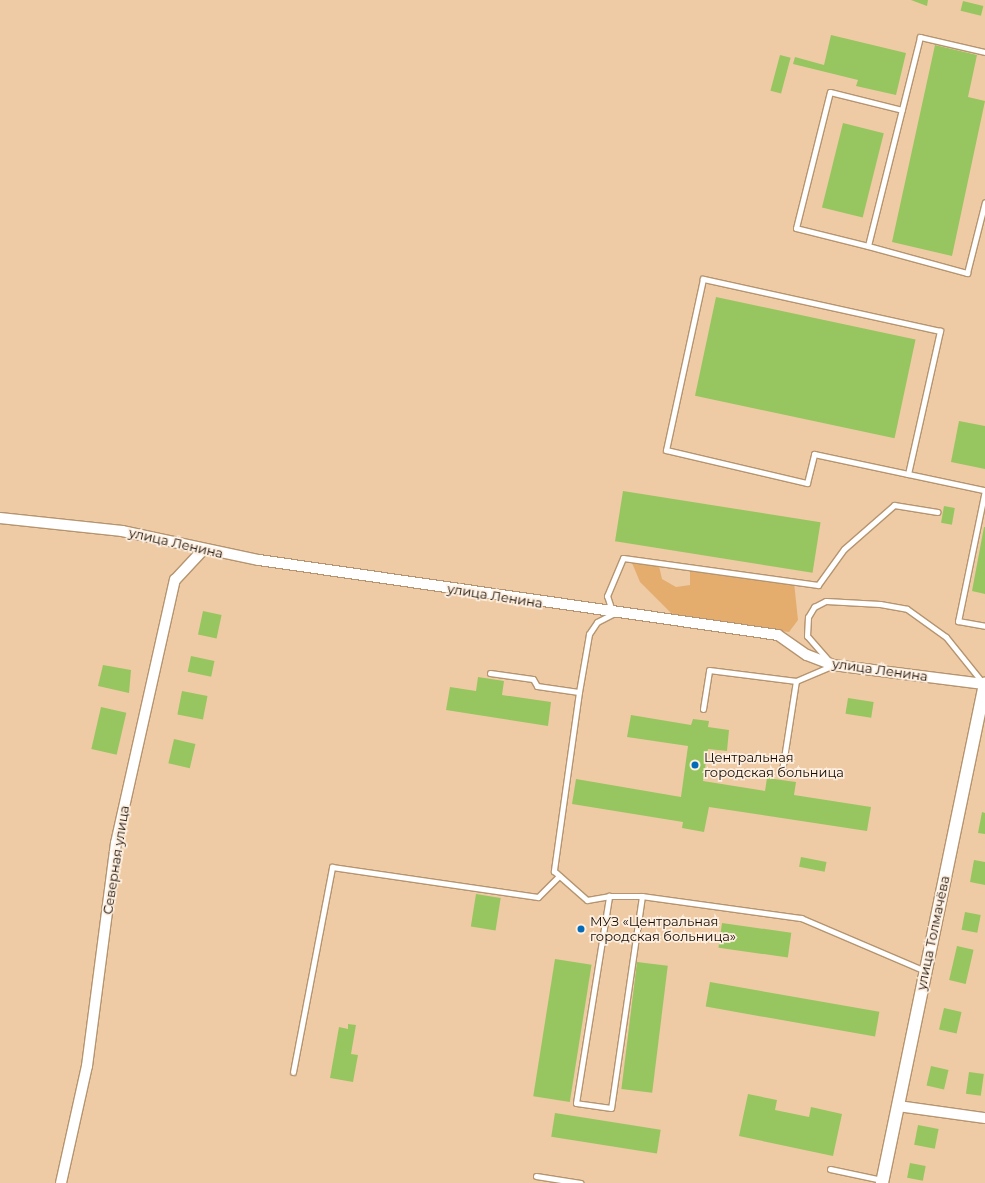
<!DOCTYPE html>
<html>
<head>
<meta charset="utf-8">
<style>
  body { margin:0 }
  #map { position:relative; width:985px; height:1183px; overflow:hidden; background:#eecba5; font-family:Montserrat,sans-serif }
  div>[style] { position:absolute }
  [style*='--x'] { left:calc(var(--x)*1px); top:calc(var(--y)*1px); width:calc(var(--w)*1px); rotate:calc(var(--a)*1deg) }
  .green>* { inset:0; background:#e4ad6d }
  .building>* { inset:0; background:#97c660; transform-origin:0 0 }
  .roads { filter:drop-shadow(1px 0 #b5946f) drop-shadow(-1px 0 #b5946f) drop-shadow(0 1px #b5946f) drop-shadow(0 -1px #b5946f) }
  .service>* { height:5px; margin:-2.5px; padding:0 2.5px; transform-origin:2.5px; border-radius:2.5px; background:#fff }
  .minor>* { height:10px; margin:-5px; padding:0 5px; transform-origin:5px; border-radius:5px; background:#fff }
  .tertiary>* { height:12px; margin:-6px; padding:0 6px; transform-origin:6px; border-radius:6px; background:#fff }
  .dots>* { width:11px; height:11px; translate:-50% -50%; box-sizing:border-box; border:2px solid #fef0e1; border-radius:50% }
  span { translate:-50% -50%; white-space:nowrap; text-align:center; line-height:1.15; -webkit-text-stroke:3.5px #fef0e1; paint-order:stroke }
  .street-label { font-size:13px; color:#160a01 }
  .poi-label { font-size:13px; color:#160a01 }
  .left { translate:0 -50%; text-align:left }
</style>
</head>
<body>
<div id="map">
  <div class="green">
    <i style="clip-path:polygon(632px 563px,659px 566px,662px 579px,676px 587px,690px 585px,690px 570px,794px 582px,798px 620px,789px 632px,687px 620px,671px 613px,640px 582px)"></i>
  </div>
  <div class="building">
    <i style="clip-path:polygon(911px 0,928px 0,927px 6px)"></i>
    <i style="left:963px;top:1px;width:21px;height:10px;rotate:14deg"></i>
    <i style="clip-path:polygon(831px 35px,906px 53px,896px 95px,856px 86px,858px 80px,793px 64px,795px 57px,824px 65px)"></i>
    <i style="clip-path:polygon(935px 45px,977px 55px,968px 97px,985px 101px,952px 256px,892px 242px)"></i>
    <i style="left:780px;top:55px;width:11px;height:37px;rotate:15deg"></i>
    <i style="left:843px;top:123px;width:42px;height:87px;rotate:14deg"></i>
    <i style="left:716px;top:297px;width:204px;height:101px;rotate:12deg"></i>
    <i style="clip-path:polygon(959px 421px,985px 426px,985px 469px,951px 462px)"></i>
    <i style="left:623px;top:491px;width:200px;height:51px;rotate:9deg"></i>
    <i style="left:944px;top:506px;width:11px;height:17px;rotate:10deg"></i>
    <i style="clip-path:polygon(984px 527px,985px 527px,985px 594px,972px 591px)"></i>
    <i style="left:203px;top:611px;width:19px;height:24px;rotate:12deg"></i>
    <i style="left:191px;top:656px;width:24px;height:16px;rotate:12deg"></i>
    <i style="clip-path:polygon(103px 665px,131px 670px,129px 693px,98px 686px)"></i>
    <i style="clip-path:polygon(478px 677px,504px 681px,502px 695px,551px 702px,548px 726px,446px 710px,450px 687px,476px 691px)"></i>
    <i style="left:182px;top:691px;width:26px;height:24px;rotate:11deg"></i>
    <i style="left:848px;top:698px;width:26px;height:16px;rotate:9deg"></i>
    <i style="left:101px;top:707px;width:26px;height:43px;rotate:13deg"></i>
    <i style="clip-path:polygon(631px 715px,691px 725px,693px 719px,709px 721px,708px 727px,729px 730px,727px 751px,708px 749px,703px 781px,765px 791px,767px 778px,796px 782px,794px 795px,871px 807px,867px 831px,709px 807px,704px 832px,682px 828px,683px 822px,572px 804px,576px 779px,681px 797px,688px 746px,627px 737px)"></i>
    <i style="left:174px;top:739px;width:22px;height:25px;rotate:13deg"></i>
    <i style="clip-path:polygon(982px 812px,985px 813px,985px 834px,978px 833px)"></i>
    <i style="left:801px;top:857px;width:26px;height:10px;rotate:11deg"></i>
    <i style="clip-path:polygon(974px 860px,985px 862px,985px 885px,970px 882px)"></i>
    <i style="left:476px;top:894px;width:25px;height:33px;rotate:9deg"></i>
    <i style="left:965px;top:912px;width:16px;height:18px;rotate:11deg"></i>
    <i style="left:722px;top:923px;width:70px;height:25px;rotate:8deg"></i>
    <i style="left:957px;top:946px;width:17px;height:35px;rotate:13deg"></i>
    <i style="left:555px;top:959px;width:37px;height:139px;rotate:9deg"></i>
    <i style="left:637px;top:962px;width:31px;height:128px;rotate:7deg"></i>
    <i style="left:710px;top:982px;width:172px;height:25px;rotate:10deg"></i>
    <i style="left:944px;top:1008px;width:18px;height:22px;rotate:13deg"></i>
    <i style="clip-path:polygon(348px 1024px,356px 1025px,351px 1054px,358px 1055px,353px 1082px,330px 1078px,339px 1027px,348px 1029px)"></i>
    <i style="left:931px;top:1066px;width:18px;height:20px;rotate:13deg"></i>
    <i style="left:969px;top:1072px;width:15px;height:22px;rotate:8deg"></i>
    <i style="clip-path:polygon(748px 1094px,777px 1100px,775px 1110px,809px 1117px,811px 1107px,842px 1114px,833px 1156px,739px 1136px)"></i>
    <i style="left:555px;top:1113px;width:107px;height:24px;rotate:9deg"></i>
    <i style="left:918px;top:1125px;width:21px;height:20px;rotate:11deg"></i>
    <i style="left:910px;top:1163px;width:16px;height:15px;rotate:11deg"></i>
  </div>
  <div class="roads">
    <div class="service">
      <i style="--x:985;--y:52;--w:67;--a:-167"></i>
      <i style="--x:920;--y:37;--w:215;--a:104"></i>
      <i style="--x:868;--y:246;--w:103;--a:15.3"></i>
      <i style="--x:967;--y:273;--w:73;--a:-75.8"></i>
      <i style="--x:868;--y:246;--w:74;--a:-166"></i>
      <i style="--x:796;--y:228;--w:140;--a:-76"></i>
      <i style="--x:830;--y:92;--w:74;--a:14"></i>
      <i style="--x:908;--y:474;--w:147;--a:-77.4"></i>
      <i style="--x:940;--y:331;--w:243;--a:-167.6"></i>
      <i style="--x:703;--y:279;--w:175;--a:102.2"></i>
      <i style="--x:666;--y:450;--w:145;--a:13.2"></i>
      <i style="--x:807;--y:483;--w:30;--a:-76"></i>
      <i style="--x:814;--y:454;--w:96;--a:12"></i>
      <i style="--x:908;--y:474;--w:77;--a:12"></i>
      <i style="--x:985;--y:490;--w:134;--a:101.6"></i>
      <i style="--x:958;--y:621;--w:27;--a:10"></i>
      <i style="--x:829;--y:661;--w:33;--a:-131"></i>
      <i style="--x:807;--y:636;--w:19;--a:-87"></i>
      <i style="--x:808;--y:617;--w:12;--a:-59"></i>
      <i style="--x:814;--y:607;--w:13;--a:-27"></i>
      <i style="--x:826;--y:601;--w:54;--a:3.2"></i>
      <i style="--x:880;--y:604;--w:27;--a:10"></i>
      <i style="--x:907;--y:609;--w:48;--a:35.7"></i>
      <i style="--x:946;--y:637;--w:59;--a:51.2"></i>
      <i style="--x:490;--y:673;--w:43;--a:7.9"></i>
      <i style="--x:533;--y:679;--w:8;--a:60"></i>
      <i style="--x:537;--y:686;--w:42;--a:8.1"></i>
      <i style="--x:579;--y:692;--w:59;--a:-80.2"></i>
      <i style="--x:589;--y:634;--w:14;--a:-56"></i>
      <i style="--x:597;--y:622;--w:18;--a:-27"></i>
      <i style="--x:613;--y:614;--w:19;--a:-108"></i>
      <i style="--x:607;--y:596;--w:41;--a:-67.2"></i>
      <i style="--x:623;--y:558;--w:197;--a:7.9"></i>
      <i style="--x:818;--y:585;--w:44;--a:-54.2"></i>
      <i style="--x:844;--y:549;--w:67;--a:-41.3"></i>
      <i style="--x:894;--y:505;--w:44;--a:9.2"></i>
      <i style="--x:579;--y:692;--w:181;--a:98"></i>
      <i style="--x:554;--y:871;--w:44;--a:41.3"></i>
      <i style="--x:587;--y:900;--w:22;--a:-10"></i>
      <i style="--x:703;--y:709;--w:39;--a:-81"></i>
      <i style="--x:709;--y:670;--w:88;--a:7.2"></i>
      <i style="--x:782;--y:771;--w:91;--a:-81.2"></i>
      <i style="--x:796;--y:681;--w:38;--a:-23"></i>
      <i style="--x:642;--y:896;--w:214;--a:98.3"></i>
      <i style="--x:611;--y:1108;--w:35;--a:-172"></i>
      <i style="--x:576;--y:1103;--w:210;--a:-80.9"></i>
      <i style="--x:609;--y:896;--w:33;--a:0"></i>
      <i style="--x:642;--y:896;--w:161;--a:7.9"></i>
      <i style="--x:801;--y:918;--w:135;--a:23.1"></i>
      <i style="--x:293;--y:1072;--w:209;--a:-79.2"></i>
      <i style="--x:332;--y:867;--w:208;--a:8.3"></i>
      <i style="--x:538;--y:897;--w:30;--a:-45"></i>
      <i style="--x:830;--y:1169;--w:53;--a:11.9"></i>
      <i style="--x:536;--y:1176;--w:45;--a:9"></i>
    </div>
    <div class="minor">
      <i style="--x:0;--y:518;--w:123;--a:6.1"></i>
      <i style="--x:122;--y:531;--w:140;--a:12"></i>
      <i style="--x:259;--y:560;--w:524;--a:8.22"></i>
      <i style="--x:778;--y:635;--w:35;--a:35"></i>
      <i style="--x:807;--y:655;--w:28;--a:21"></i>
      <i style="--x:833;--y:665;--w:152;--a:7.2"></i>
      <i style="--x:898;--y:1106;--w:88;--a:7.9"></i>
      <i style="--x:61;--y:1183;--w:120;--a:-77.5"></i>
      <i style="--x:87;--y:1066;--w:225;--a:-82.6"></i>
      <i style="--x:116;--y:843;--w:270;--a:-77.4"></i>
      <i style="--x:175;--y:580;--w:41;--a:-47"></i>
    </div>
    <div class="tertiary">
      <i style="--x:882;--y:1183;--w:510;--a:-78.34"></i>
    </div>
  </div>
  <div class="dots">
    <i style="left:695px;top:765px;background:#036bb7"></i>
    <i style="left:581px;top:929px;background:#036bb7"></i>
  </div>
  <div class="street-label">
    <span style="left:176px;top:543px;rotate:13deg">улица Ленина</span>
    <span style="left:495px;top:596px;rotate:9deg">улица Ленина</span>
    <span style="left:880px;top:670px;rotate:8deg">улица Ленина</span>
    <span style="left:116px;top:860px;rotate:-81deg">Северная улица</span>
    <span style="left:933px;top:933px;rotate:-78deg">улица Толмачёва</span>
  </div>
  <div class="poi-label">
    <span class="left" style="left:704px;top:765px">Центральная<br>городская больница</span>
    <span class="left" style="left:590px;top:929px">МУЗ «Центральная<br>городская больница»</span>
  </div>
</div>
</body>
</html>
